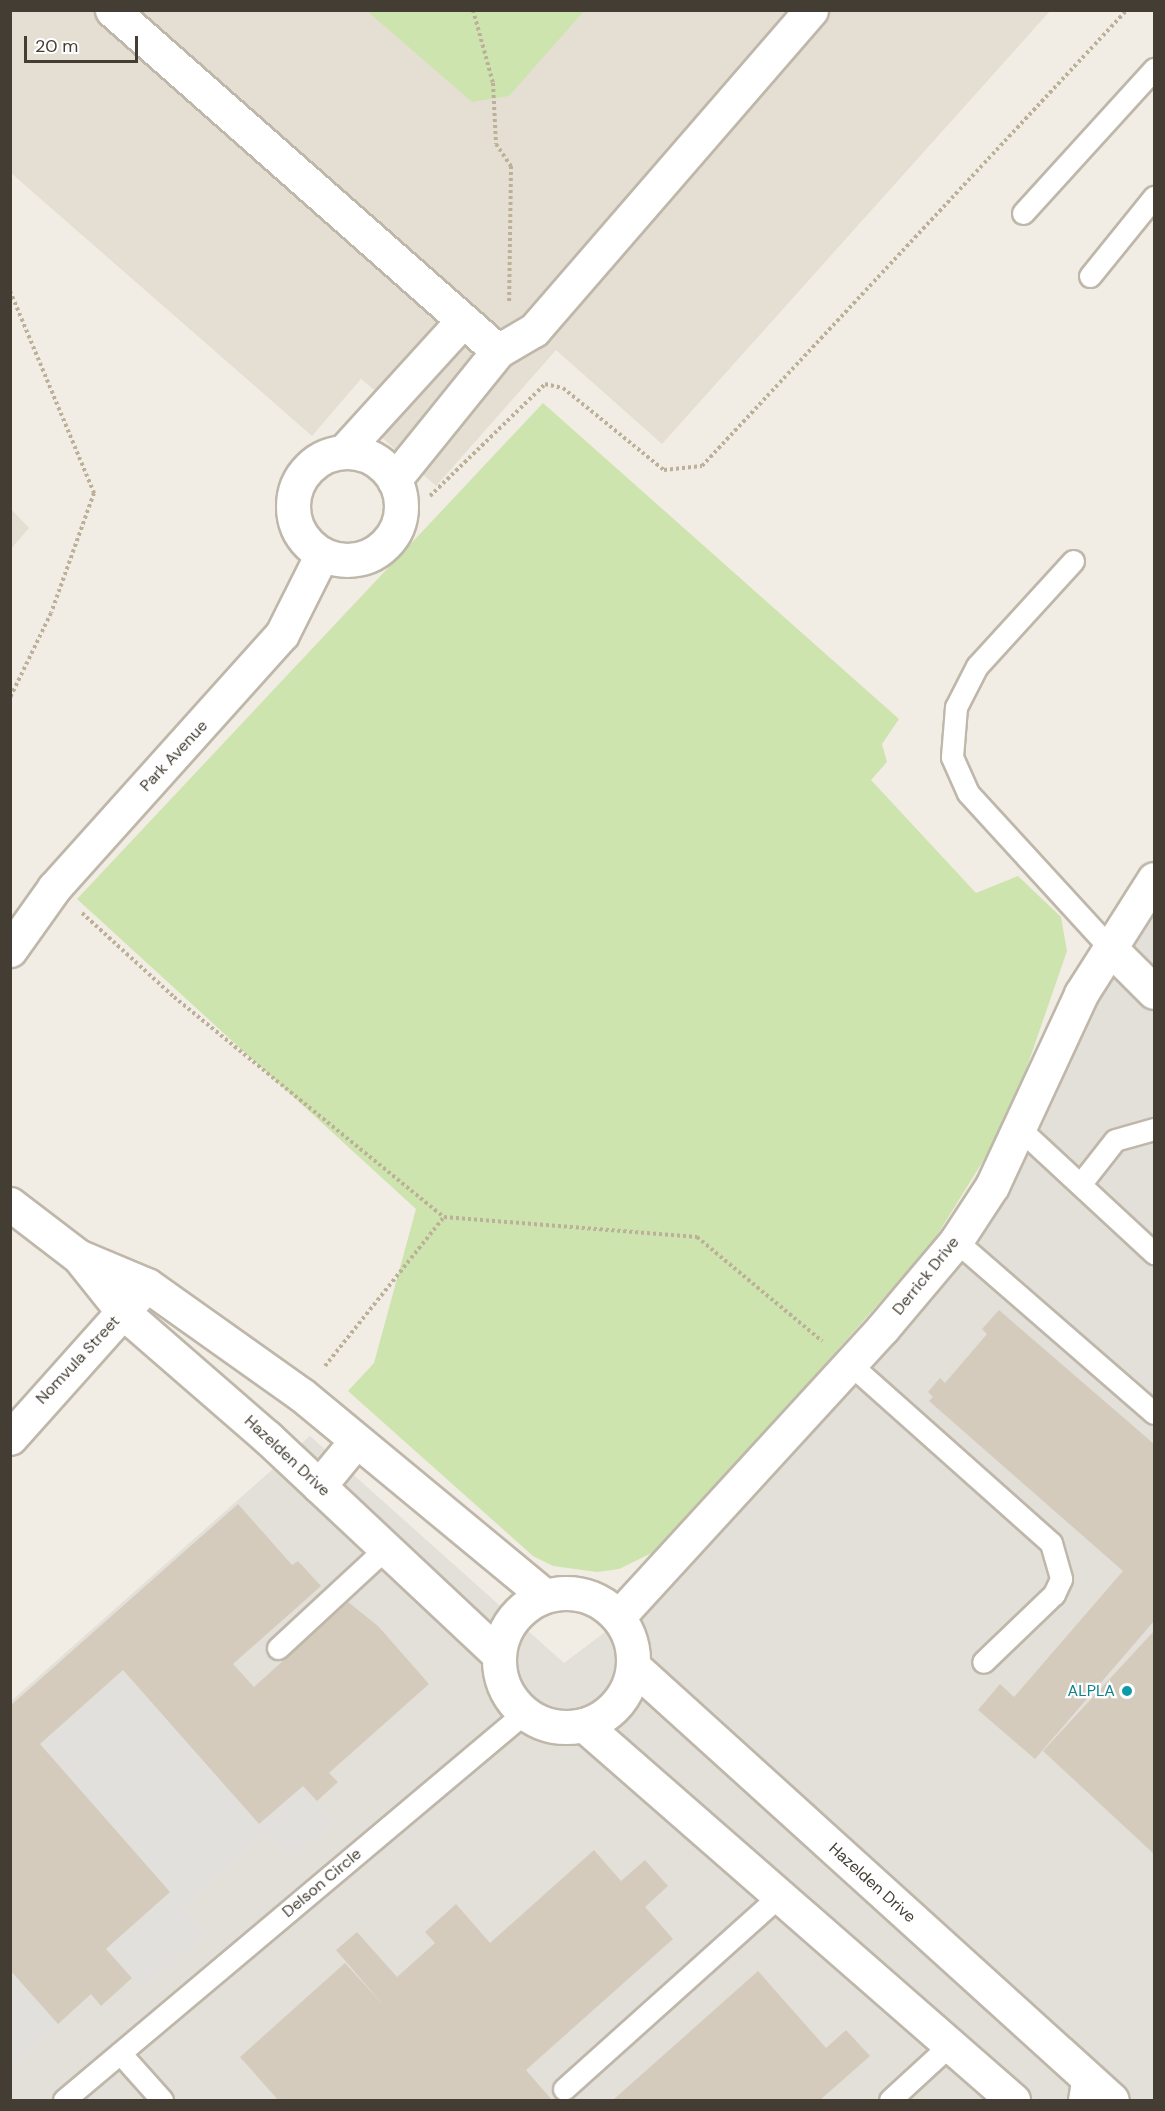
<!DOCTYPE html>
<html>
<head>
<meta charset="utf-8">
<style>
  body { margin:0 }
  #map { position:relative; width:1165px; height:2111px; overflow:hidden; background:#f1ede4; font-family:"DM Sans",sans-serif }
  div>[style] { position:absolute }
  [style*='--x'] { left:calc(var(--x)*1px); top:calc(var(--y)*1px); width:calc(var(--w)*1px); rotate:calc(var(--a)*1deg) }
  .residential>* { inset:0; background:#e5dfd3 }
  .industrial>* { inset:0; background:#e3dfd9 }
  .green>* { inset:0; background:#cde4ae }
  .parking>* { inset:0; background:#e2e0dc }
  .building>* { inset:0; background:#d5cbbd }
  .path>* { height:4px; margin-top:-2px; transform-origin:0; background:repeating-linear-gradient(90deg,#bdb099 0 3px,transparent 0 6px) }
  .roads { filter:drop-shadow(2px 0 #bfb7aa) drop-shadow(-2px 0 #bfb7aa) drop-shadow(0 2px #bfb7aa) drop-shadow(0 -2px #bfb7aa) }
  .service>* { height:21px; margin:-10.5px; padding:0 10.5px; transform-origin:10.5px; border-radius:10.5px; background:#fff }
  .minor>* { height:33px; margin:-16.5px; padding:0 16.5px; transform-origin:16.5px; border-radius:16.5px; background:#fff }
  .minor>.ring { margin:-16.5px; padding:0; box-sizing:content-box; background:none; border:33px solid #fff; border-radius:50% }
  .dots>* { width:16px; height:16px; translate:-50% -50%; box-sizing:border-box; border:3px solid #fff; border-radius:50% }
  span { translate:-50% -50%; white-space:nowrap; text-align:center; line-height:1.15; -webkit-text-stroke:4.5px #fff; paint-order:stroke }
  .street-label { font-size:16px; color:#433d34 }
  .culture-label { font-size:16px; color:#0d838f }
  .right { translate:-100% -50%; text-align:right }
  .frame { position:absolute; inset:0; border:12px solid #433d34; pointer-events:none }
  .scale { position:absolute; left:24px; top:36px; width:114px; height:27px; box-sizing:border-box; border:3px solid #433d34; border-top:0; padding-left:8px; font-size:18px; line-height:21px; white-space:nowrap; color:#433d34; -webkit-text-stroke:4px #fff; paint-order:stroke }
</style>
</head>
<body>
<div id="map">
  <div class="residential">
    <i style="clip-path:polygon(11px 11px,1050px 11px,662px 444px,556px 350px,436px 486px,369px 426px,390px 403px,361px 379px,312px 436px,11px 173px)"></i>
    <i style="clip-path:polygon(11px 509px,29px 528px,11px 549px)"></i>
  </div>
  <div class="industrial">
    <i style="clip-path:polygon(1154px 882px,1154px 2100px,11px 2100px,10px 1702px,310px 1436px,564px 1663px,628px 1615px,956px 1243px)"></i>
  </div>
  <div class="green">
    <i style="clip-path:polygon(367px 11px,584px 11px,509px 96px,472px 102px)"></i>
    <i style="clip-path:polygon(543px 403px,899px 719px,882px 744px,887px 762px,871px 780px,976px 893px,1018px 876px,1061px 917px,1067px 951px,1009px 1119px,931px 1245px,660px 1549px,619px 1569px,597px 1572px,553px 1566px,533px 1556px,348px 1391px,374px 1363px,416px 1209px,77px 899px)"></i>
  </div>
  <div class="parking">
    <i style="clip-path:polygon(123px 1670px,259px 1824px,303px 1786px,334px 1821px,290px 1860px,266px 1833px,183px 1906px,207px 1933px,142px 1991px,106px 1949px,170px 1892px,40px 1744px)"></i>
    <i style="clip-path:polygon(10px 1970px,58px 2024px,11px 2066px,10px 2066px)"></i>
  </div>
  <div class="building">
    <i style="clip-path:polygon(999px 1310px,1154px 1444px,1154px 1621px,1035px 1759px,978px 1710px,1000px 1684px,1014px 1697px,1123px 1571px,929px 1401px,933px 1397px,928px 1392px,940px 1378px,945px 1383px,987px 1334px,982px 1329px)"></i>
    <i style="clip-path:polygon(238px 1504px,292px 1565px,298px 1561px,321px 1586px,233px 1664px,254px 1687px,348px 1602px,378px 1626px,429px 1684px,329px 1773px,338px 1782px,317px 1801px,303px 1786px,259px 1824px,123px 1670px,40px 1744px,170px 1892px,106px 1949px,132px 1978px,101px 2006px,91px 1994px,58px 2024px,10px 1970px,10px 1706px)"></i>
    <i style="clip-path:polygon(1154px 1631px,1154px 1854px,1043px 1751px)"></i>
    <i style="clip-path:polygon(594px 1850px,621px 1881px,645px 1860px,668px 1886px,645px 1907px,673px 1939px,526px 2070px,552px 2100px,278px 2100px,240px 2057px,345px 1963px,385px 2007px,336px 1950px,357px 1932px,397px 1977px,435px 1943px,425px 1932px,456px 1904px,490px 1943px)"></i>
    <i style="clip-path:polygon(758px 1971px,826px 2048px,846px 2030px,870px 2056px,820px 2100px,613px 2100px)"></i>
  </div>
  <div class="path">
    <i style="--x:473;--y:10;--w:76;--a:74.7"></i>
    <i style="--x:493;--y:83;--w:61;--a:87.2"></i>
    <i style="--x:496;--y:144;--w:27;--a:56"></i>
    <i style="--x:511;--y:166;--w:135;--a:90.8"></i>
    <i style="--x:10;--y:291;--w:219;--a:67.4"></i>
    <i style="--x:94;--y:493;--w:127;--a:109.7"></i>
    <i style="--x:51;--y:613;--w:94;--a:115.8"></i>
    <i style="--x:430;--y:496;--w:161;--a:-44.2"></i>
    <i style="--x:545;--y:384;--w:18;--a:13"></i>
    <i style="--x:563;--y:388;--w:130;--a:39.1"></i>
    <i style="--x:664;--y:470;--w:38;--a:-6"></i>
    <i style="--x:702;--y:466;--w:623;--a:-47.02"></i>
    <i style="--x:82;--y:913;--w:125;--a:42.4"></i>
    <i style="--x:174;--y:997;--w:348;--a:39.2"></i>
    <i style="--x:444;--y:1217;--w:254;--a:4.5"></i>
    <i style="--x:697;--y:1237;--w:163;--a:39.8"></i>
    <i style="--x:325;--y:1366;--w:191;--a:-51.4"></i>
  </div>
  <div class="roads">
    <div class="service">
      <i style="--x:1023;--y:213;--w:195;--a:-47.7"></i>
      <i style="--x:1090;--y:276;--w:102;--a:-51"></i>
      <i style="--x:1073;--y:561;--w:142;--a:132.4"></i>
      <i style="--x:977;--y:666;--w:46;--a:117.1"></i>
      <i style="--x:956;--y:707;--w:50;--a:94.6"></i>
      <i style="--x:952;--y:757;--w:39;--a:66"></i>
      <i style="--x:968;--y:793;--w:210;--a:47.5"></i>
      <i style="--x:1020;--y:1129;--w:183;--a:42.8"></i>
      <i style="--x:1082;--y:1182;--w:53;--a:-51.8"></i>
      <i style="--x:1115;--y:1140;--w:41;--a:-15.8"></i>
      <i style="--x:956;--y:1241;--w:262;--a:41"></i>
      <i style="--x:850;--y:1364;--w:269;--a:41.7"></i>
      <i style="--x:1051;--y:1543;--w:37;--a:74"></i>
      <i style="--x:1061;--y:1579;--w:17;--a:115"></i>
      <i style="--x:1054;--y:1594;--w:98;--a:136.2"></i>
      <i style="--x:278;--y:1648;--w:147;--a:-42.8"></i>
      <i style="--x:120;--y:2053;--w:63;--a:48.2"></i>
      <i style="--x:564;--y:2089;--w:292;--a:-41.9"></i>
      <i style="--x:64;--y:2100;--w:601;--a:-40.07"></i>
      <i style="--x:890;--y:2100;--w:84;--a:-42.6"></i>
      <i style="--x:1079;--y:2100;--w:26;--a:-81"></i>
    </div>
    <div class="minor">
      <i style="--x:112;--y:10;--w:515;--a:41.46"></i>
      <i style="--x:344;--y:451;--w:177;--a:-47.7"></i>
      <i class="ring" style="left:293px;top:452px;width:75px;height:75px"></i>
      <i style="--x:394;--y:480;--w:166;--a:-51.1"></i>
      <i style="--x:498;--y:351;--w:42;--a:-30.3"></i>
      <i style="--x:534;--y:330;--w:423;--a:-49.1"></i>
      <i style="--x:1110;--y:948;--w:62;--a:45"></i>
      <i style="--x:10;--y:950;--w:76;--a:-54.6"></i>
      <i style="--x:54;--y:888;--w:341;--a:-48.1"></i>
      <i style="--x:282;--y:634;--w:89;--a:-63.4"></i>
      <i style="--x:10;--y:1204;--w:87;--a:37.5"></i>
      <i style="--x:79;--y:1257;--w:70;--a:51.3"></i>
      <i style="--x:123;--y:1312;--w:191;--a:41"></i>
      <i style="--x:267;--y:1437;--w:317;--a:43.2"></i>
      <i style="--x:80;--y:1257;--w:73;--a:22.7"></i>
      <i style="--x:147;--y:1285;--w:190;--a:35.4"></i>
      <i style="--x:302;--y:1395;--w:314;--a:39.6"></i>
      <i style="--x:10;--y:1438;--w:192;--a:-48.2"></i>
      <i style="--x:319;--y:1486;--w:58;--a:-50.6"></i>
      <i class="ring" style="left:499px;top:1593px;width:101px;height:101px"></i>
      <i style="--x:618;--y:1617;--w:391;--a:-47.5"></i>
      <i style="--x:882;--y:1329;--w:115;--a:-49.9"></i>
      <i style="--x:956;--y:1241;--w:66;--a:-56.8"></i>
      <i style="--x:992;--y:1186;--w:212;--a:-65.1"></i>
      <i style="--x:1081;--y:994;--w:136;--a:-57.6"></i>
      <i style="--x:633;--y:1666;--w:646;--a:42.18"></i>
      <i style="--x:584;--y:1725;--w:570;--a:41.16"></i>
    </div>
  </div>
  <div class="dots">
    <i style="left:1127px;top:1691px;background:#0f9aa8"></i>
  </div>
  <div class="street-label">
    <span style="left:174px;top:756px;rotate:-47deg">Park Avenue</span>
    <span style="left:926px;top:1276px;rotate:-51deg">Derrick Drive</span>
    <span style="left:78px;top:1360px;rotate:-47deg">Nomvula Street</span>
    <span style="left:287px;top:1456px;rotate:43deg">Hazelden Drive</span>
    <span style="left:322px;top:1883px;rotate:-40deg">Delson Circle</span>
    <span style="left:872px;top:1883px;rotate:42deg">Hazelden Drive</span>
  </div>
  <div class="culture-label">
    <span class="right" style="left:1115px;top:1691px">ALPLA</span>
  </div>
  <div class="frame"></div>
  <div class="scale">20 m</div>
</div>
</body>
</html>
